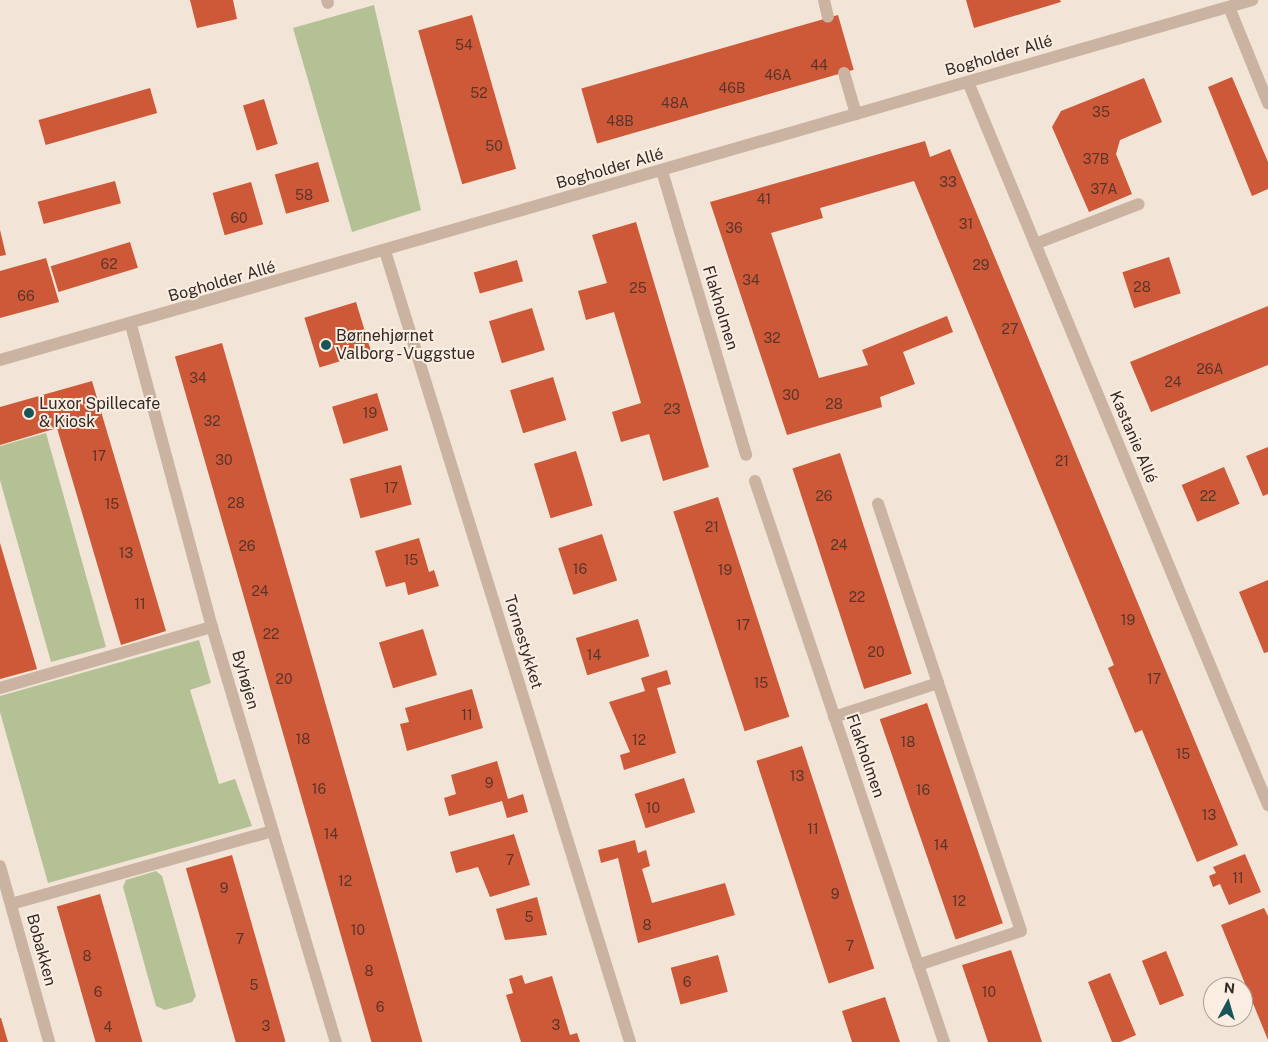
<!DOCTYPE html>
<html>
<head>
<meta charset="utf-8">
<style>
  body { margin:0 }
  #map { position:relative; width:1268px; height:1042px; overflow:hidden; background:#f2e4d6; font-family:"Public Sans",sans-serif }
  div>[style] { position:absolute }
  [style*='--x'] { left:calc(var(--x)*1px); top:calc(var(--y)*1px); width:calc(var(--w)*1px); rotate:calc(var(--a)*1deg) }
  .green>* { inset:0; background:#b4c195 }
  .building>* { inset:0; background:#cd5938; transform-origin:0 0 }
  .service>* { height:12px; margin:-6px; padding:0 6px; transform-origin:6px; border-radius:6px; background:#cab3a1 }
  .minor>* { height:12px; margin:-6px; padding:0 6px; transform-origin:6px; border-radius:6px; background:#cab3a1 }
  .dots>* { width:14px; height:14px; translate:-50% -50%; box-sizing:border-box; border:2px solid #faeee2; border-radius:50% }
  span { translate:-50% -50%; white-space:nowrap; text-align:center; line-height:1.15; -webkit-text-stroke:4px #faeee2; paint-order:stroke }
  .number-label { font-size:14px; color:#5a352a }
  .number-label span { -webkit-text-stroke-width:0 }
  .street-label { font-size:16px; color:#342925 }
  .poi-label { font-size:16px; color:#342925 }
  .left { translate:0 -50%; text-align:left }
  .north { position:absolute; left:1203px; top:977px; width:50px; height:50px; box-sizing:border-box; background:#faeee2; border:1px solid #ab9f96; border-radius:50%; rotate:6deg; font-size:14px; font-weight:700; line-height:20px; text-align:center; color:#342925 }
  .north::after { content:''; display:block; margin:auto; width:18px; height:22px; background:#185558; clip-path:polygon(50% 0,100% 100%,50% 72%,0 100%) }
</style>
</head>
<body>
<div id="map">
  <div class="green">
    <i style="clip-path:polygon(374px 5px,421px 210px,352px 232px,293px 28px)"></i>
    <i style="clip-path:polygon(46px 433px,106px 647px,51px 662px,0 480px,0 446px)"></i>
    <i style="clip-path:polygon(199px 640px,211px 683px,190px 690px,219px 784px,235px 779px,252px 826px,48px 883px,0 712px,0 696px)"></i>
    <i style="clip-path:polygon(156px 871px,162px 876px,196px 996px,192px 1002px,165px 1010px,156px 1006px,123px 887px,126px 880px)"></i>
  </div>
  <div class="building">
    <i style="clip-path:polygon(190px 0,233px 0,237px 19px,197px 28px)"></i>
    <i style="clip-path:polygon(966px 0,1060px 0,1061px 2px,974px 28px)"></i>
    <i style="left:472px;top:15px;width:160px;height:56px;rotate:74deg"></i>
    <i style="left:838px;top:15px;width:57px;height:267px;rotate:74deg"></i>
    <i style="clip-path:polygon(1232px 77px,1268px 162px,1268px 189px,1252px 196px,1208px 87px)"></i>
    <i style="clip-path:polygon(1144px 78px,1162px 122px,1120px 140px,1116px 154px,1132px 194px,1089px 212px,1052px 127px,1061px 111px)"></i>
    <i style="left:150px;top:88px;width:26px;height:116px;rotate:74deg"></i>
    <i style="left:264px;top:99px;width:47px;height:22px;rotate:73deg"></i>
    <i style="clip-path:polygon(925px 141px,930px 157px,950px 149px,1238px 845px,1197px 862px,1142px 730px,1135px 733px,1108px 668px,1114px 665px,914px 181px,820px 208px,823px 218px,771px 233px,819px 378px,868px 365px,862px 350px,947px 316px,953px 332px,903px 352px,915px 384px,880px 397px,882px 407px,787px 435px,710px 202px)"></i>
    <i style="left:318px;top:162px;width:41px;height:45px;rotate:74deg"></i>
    <i style="left:115px;top:181px;width:23px;height:80px;rotate:75deg"></i>
    <i style="left:251px;top:182px;width:44px;height:40px;rotate:74deg"></i>
    <i style="clip-path:polygon(636px 222px,709px 467px,663px 481px,649px 434px,621px 442px,612px 412px,641px 403px,614px 312px,586px 320px,578px 291px,607px 283px,592px 235px)"></i>
    <i style="clip-path:polygon(0 230px,6px 255px,0 256px)"></i>
    <i style="left:130px;top:242px;width:27px;height:83px;rotate:73deg"></i>
    <i style="left:1169px;top:257px;width:38px;height:49px;rotate:72deg"></i>
    <i style="clip-path:polygon(46px 258px,59px 302px,0 318px,0 271px)"></i>
    <i style="left:517px;top:260px;width:22px;height:45px;rotate:74deg"></i>
    <i style="left:356px;top:302px;width:52px;height:54px;rotate:73deg"></i>
    <i style="clip-path:polygon(1268px 306px,1268px 365px,1151px 412px,1130px 362px)"></i>
    <i style="left:532px;top:308px;width:44px;height:45px;rotate:73deg"></i>
    <i style="left:222px;top:343px;width:728px;height:49px;rotate:74deg"></i>
    <i style="left:553px;top:377px;width:45px;height:45px;rotate:73deg"></i>
    <i style="clip-path:polygon(92px 381px,166px 631px,121px 645px,57px 428px,0 445px,0 407px)"></i>
    <i style="left:377px;top:393px;width:39px;height:47px;rotate:73deg"></i>
    <i style="clip-path:polygon(1268px 447px,1268px 494px,1263px 496px,1246px 456px)"></i>
    <i style="left:576px;top:451px;width:57px;height:44px;rotate:73deg"></i>
    <i style="left:840px;top:453px;width:232px;height:50px;rotate:72deg"></i>
    <i style="left:401px;top:465px;width:41px;height:53px;rotate:75deg"></i>
    <i style="left:1224px;top:467px;width:40px;height:46px;rotate:67deg"></i>
    <i style="left:718px;top:497px;width:231px;height:47px;rotate:72deg"></i>
    <i style="left:602px;top:534px;width:49px;height:46px;rotate:72deg"></i>
    <i style="clip-path:polygon(419px 538px,429px 572px,434px 570px,439px 586px,408px 595px,405px 582px,386px 587px,375px 551px)"></i>
    <i style="clip-path:polygon(0 543px,37px 669px,0 679px)"></i>
    <i style="clip-path:polygon(1268px 580px,1268px 652px,1264px 653px,1239px 592px)"></i>
    <i style="left:638px;top:619px;width:39px;height:65px;rotate:73deg"></i>
    <i style="left:423px;top:629px;width:48px;height:46px;rotate:73deg"></i>
    <i style="clip-path:polygon(667px 670px,671px 684px,657px 688px,676px 753px,624px 770px,620px 755px,630px 752px,609px 702px,645px 691px,641px 678px)"></i>
    <i style="clip-path:polygon(472px 689px,483px 728px,407px 751px,400px 724px,409px 722px,405px 708px)"></i>
    <i style="left:927px;top:703px;width:233px;height:50px;rotate:71deg"></i>
    <i style="left:802px;top:746px;width:234px;height:48px;rotate:72deg"></i>
    <i style="clip-path:polygon(497px 761px,508px 799px,523px 794px,528px 812px,507px 818px,502px 801px,449px 816px,444px 798px,456px 794px,451px 775px)"></i>
    <i style="left:684px;top:778px;width:36px;height:52px;rotate:72deg"></i>
    <i style="clip-path:polygon(514px 834px,530px 885px,490px 897px,478px 867px,456px 873px,450px 852px)"></i>
    <i style="clip-path:polygon(635px 840px,638px 853px,646px 850px,650px 866px,642px 869px,652px 903px,725px 883px,735px 915px,638px 943px,618px 858px,601px 863px,598px 850px)"></i>
    <i style="clip-path:polygon(1245px 854px,1261px 892px,1229px 905px,1220px 884px,1213px 887px,1209px 876px,1216px 873px,1213px 867px)"></i>
    <i style="left:232px;top:855px;width:194px;height:48px;rotate:74deg"></i>
    <i style="left:100px;top:894px;width:154px;height:45px;rotate:74deg"></i>
    <i style="clip-path:polygon(537px 897px,547px 935px,505px 940px,496px 909px)"></i>
    <i style="clip-path:polygon(1264px 908px,1268px 916px,1268px 1040px,1221px 925px)"></i>
    <i style="clip-path:polygon(1011px 950px,1042px 1042px,988px 1042px,962px 965px)"></i>
    <i style="left:1166px;top:951px;width:48px;height:26px;rotate:68deg"></i>
    <i style="left:718px;top:955px;width:38px;height:49px;rotate:75deg"></i>
    <i style="clip-path:polygon(1110px 973px,1136px 1035px,1120px 1042px,1112px 1042px,1088px 982px)"></i>
    <i style="clip-path:polygon(522px 975px,525px 984px,552px 976px,570px 1035px,577px 1033px,580px 1042px,521px 1042px,506px 995px,513px 993px,509px 979px)"></i>
    <i style="clip-path:polygon(885px 997px,900px 1042px,852px 1042px,842px 1011px)"></i>
    <i style="clip-path:polygon(0 1018px,1px 1018px,8px 1042px,0 1042px)"></i>
  </div>
  <div class="service">
    <i style="--x:824;--y:0;--w:17;--a:77"></i>
    <i style="--x:844;--y:73;--w:43;--a:73.7"></i>
    <i style="--x:1035;--y:244;--w:111;--a:-21"></i>
    <i style="--x:0;--y:688;--w:221;--a:-16.1"></i>
    <i style="--x:834;--y:717;--w:109;--a:-18.1"></i>
    <i style="--x:938;--y:683;--w:189;--a:-108.5"></i>
    <i style="--x:11;--y:904;--w:271;--a:-15.6"></i>
    <i style="--x:918;--y:965;--w:108;--a:-18.3"></i>
    <i style="--x:1021;--y:931;--w:262;--a:-108.5"></i>
  </div>
  <div class="minor">
    <i style="--x:327;--y:0;--w:3;--a:72"></i>
    <i style="--x:1229;--y:7;--w:104;--a:67.9"></i>
    <i style="--x:968;--y:82;--w:783;--a:67.46"></i>
    <i style="--x:662;--y:171;--w:296;--a:73.5"></i>
    <i style="--x:385;--y:251;--w:828;--a:72.79"></i>
    <i style="--x:131;--y:325;--w:313;--a:75"></i>
    <i style="--x:212;--y:627;--w:433;--a:73.4"></i>
    <i style="--x:0;--y:360;--w:1303;--a:-16.04"></i>
    <i style="--x:755;--y:481;--w:592;--a:71.38"></i>
    <i style="--x:0;--y:866;--w:183;--a:74.4"></i>
  </div>
  <div class="dots">
    <i style="left:326px;top:345px;background:#185558"></i>
    <i style="left:29px;top:413px;background:#185558"></i>
  </div>
  <div class="number-label">
    <span style="left:464px;top:45px">54</span>
    <span style="left:819px;top:65px">44</span>
    <span style="left:778px;top:75px">46A</span>
    <span style="left:732px;top:88px">46B</span>
    <span style="left:479px;top:93px">52</span>
    <span style="left:675px;top:103px">48A</span>
    <span style="left:1101px;top:112px">35</span>
    <span style="left:620px;top:121px">48B</span>
    <span style="left:494px;top:146px">50</span>
    <span style="left:1096px;top:159px">37B</span>
    <span style="left:948px;top:182px">33</span>
    <span style="left:1104px;top:189px">37A</span>
    <span style="left:304px;top:195px">58</span>
    <span style="left:764px;top:199px">41</span>
    <span style="left:239px;top:218px">60</span>
    <span style="left:966px;top:224px">31</span>
    <span style="left:734px;top:228px">36</span>
    <span style="left:109px;top:264px">62</span>
    <span style="left:981px;top:265px">29</span>
    <span style="left:751px;top:280px">34</span>
    <span style="left:1142px;top:287px">28</span>
    <span style="left:638px;top:288px">25</span>
    <span style="left:26px;top:296px">66</span>
    <span style="left:1010px;top:329px">27</span>
    <span style="left:772px;top:338px">32</span>
    <span style="left:1210px;top:369px">26A</span>
    <span style="left:198px;top:378px">34</span>
    <span style="left:1173px;top:382px">24</span>
    <span style="left:791px;top:395px">30</span>
    <span style="left:834px;top:404px">28</span>
    <span style="left:672px;top:409px">23</span>
    <span style="left:370px;top:413px">19</span>
    <span style="left:212px;top:421px">32</span>
    <span style="left:99px;top:456px">17</span>
    <span style="left:224px;top:460px">30</span>
    <span style="left:1062px;top:461px">21</span>
    <span style="left:391px;top:488px">17</span>
    <span style="left:824px;top:496px">26</span>
    <span style="left:1208px;top:496px">22</span>
    <span style="left:236px;top:503px">28</span>
    <span style="left:112px;top:504px">15</span>
    <span style="left:712px;top:527px">21</span>
    <span style="left:839px;top:545px">24</span>
    <span style="left:247px;top:546px">26</span>
    <span style="left:126px;top:553px">13</span>
    <span style="left:411px;top:560px">15</span>
    <span style="left:580px;top:569px">16</span>
    <span style="left:725px;top:570px">19</span>
    <span style="left:260px;top:591px">24</span>
    <span style="left:857px;top:597px">22</span>
    <span style="left:140px;top:604px">11</span>
    <span style="left:1128px;top:620px">19</span>
    <span style="left:743px;top:625px">17</span>
    <span style="left:271px;top:634px">22</span>
    <span style="left:876px;top:652px">20</span>
    <span style="left:594px;top:655px">14</span>
    <span style="left:284px;top:679px">20</span>
    <span style="left:1154px;top:679px">17</span>
    <span style="left:761px;top:683px">15</span>
    <span style="left:467px;top:715px">11</span>
    <span style="left:303px;top:739px">18</span>
    <span style="left:639px;top:740px">12</span>
    <span style="left:908px;top:742px">18</span>
    <span style="left:1183px;top:754px">15</span>
    <span style="left:797px;top:776px">13</span>
    <span style="left:489px;top:783px">9</span>
    <span style="left:319px;top:789px">16</span>
    <span style="left:923px;top:790px">16</span>
    <span style="left:653px;top:808px">10</span>
    <span style="left:1209px;top:815px">13</span>
    <span style="left:813px;top:829px">11</span>
    <span style="left:331px;top:834px">14</span>
    <span style="left:941px;top:845px">14</span>
    <span style="left:510px;top:860px">7</span>
    <span style="left:1238px;top:878px">11</span>
    <span style="left:345px;top:881px">12</span>
    <span style="left:224px;top:888px">9</span>
    <span style="left:835px;top:894px">9</span>
    <span style="left:959px;top:901px">12</span>
    <span style="left:529px;top:917px">5</span>
    <span style="left:647px;top:925px">8</span>
    <span style="left:358px;top:930px">10</span>
    <span style="left:240px;top:939px">7</span>
    <span style="left:850px;top:946px">7</span>
    <span style="left:87px;top:956px">8</span>
    <span style="left:369px;top:971px">8</span>
    <span style="left:687px;top:982px">6</span>
    <span style="left:254px;top:985px">5</span>
    <span style="left:98px;top:992px">6</span>
    <span style="left:989px;top:992px">10</span>
    <span style="left:380px;top:1007px">6</span>
    <span style="left:556px;top:1025px">3</span>
    <span style="left:266px;top:1026px">3</span>
    <span style="left:108px;top:1027px">4</span>
  </div>
  <div class="street-label">
    <span style="left:999px;top:56px;rotate:-16deg">Bogholder Allé</span>
    <span style="left:610px;top:169px;rotate:-16deg">Bogholder Allé</span>
    <span style="left:222px;top:282px;rotate:-16deg">Bogholder Allé</span>
    <span style="left:720px;top:308px;rotate:73deg">Flakholmen</span>
    <span style="left:1133px;top:437px;rotate:67deg">Kastanie Allé</span>
    <span style="left:523px;top:642px;rotate:73deg">Tornestykket</span>
    <span style="left:245px;top:680px;rotate:74deg">Byhøjen</span>
    <span style="left:865px;top:756px;rotate:71deg">Flakholmen</span>
    <span style="left:41px;top:950px;rotate:75deg">Bobakken</span>
  </div>
  <div class="poi-label">
    <span class="left" style="left:336px;top:345px">Børnehjørnet<br>Valborg - Vuggstue</span>
    <span class="left" style="left:39px;top:413px">Luxor Spillecafe<br>&amp; Kiosk</span>
  </div>
  <div class="north">N</div>
</div>
</body>
</html>
